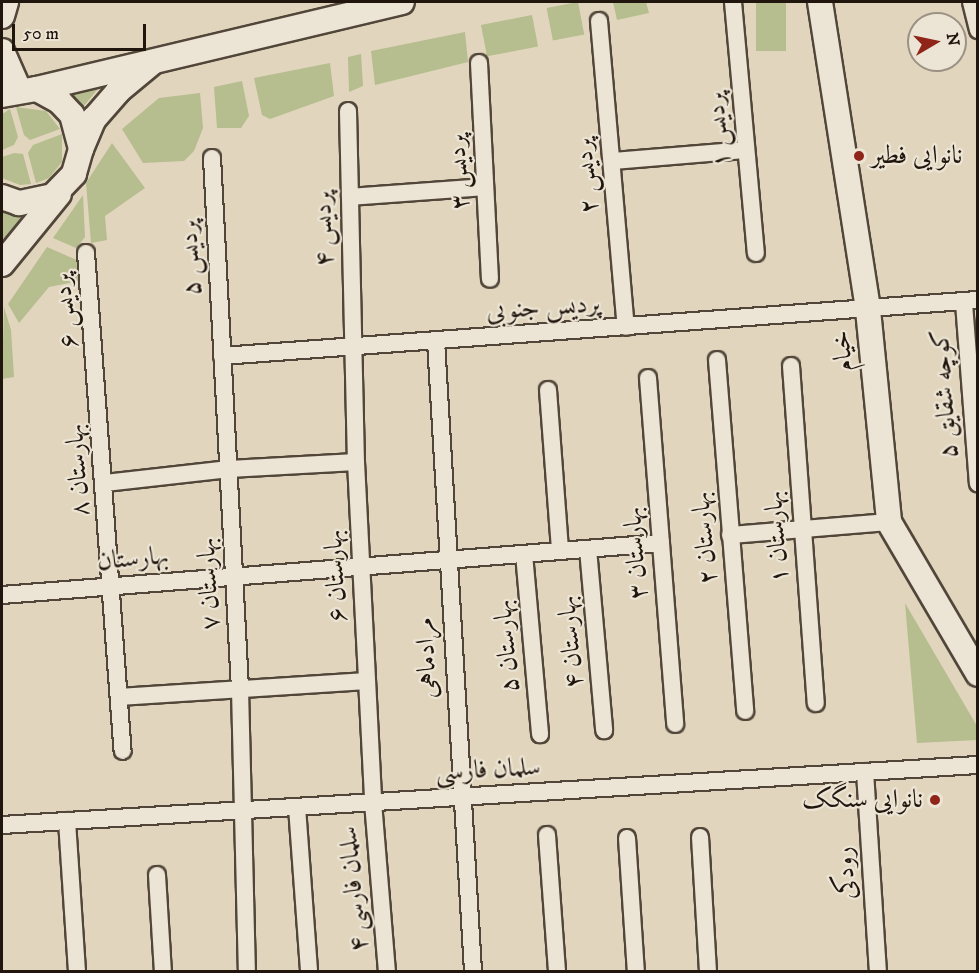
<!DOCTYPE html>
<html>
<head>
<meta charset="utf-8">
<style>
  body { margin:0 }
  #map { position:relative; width:979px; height:973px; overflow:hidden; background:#e1d6bd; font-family:"IM FELL DW Pica",Amiri,serif }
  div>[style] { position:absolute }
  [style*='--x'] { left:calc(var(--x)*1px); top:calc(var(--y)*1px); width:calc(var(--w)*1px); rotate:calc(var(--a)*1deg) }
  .green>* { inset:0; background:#b6bd8e; transform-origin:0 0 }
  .roads { filter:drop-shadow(2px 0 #514639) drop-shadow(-2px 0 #514639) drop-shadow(0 2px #514639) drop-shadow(0 -2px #514639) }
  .street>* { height:16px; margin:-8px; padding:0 8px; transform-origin:8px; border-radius:8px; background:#ece4d4 }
  .secondary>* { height:24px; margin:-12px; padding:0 12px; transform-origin:12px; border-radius:12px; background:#ece4d4 }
  .dots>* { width:16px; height:16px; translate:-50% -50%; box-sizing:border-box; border:3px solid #ece4d4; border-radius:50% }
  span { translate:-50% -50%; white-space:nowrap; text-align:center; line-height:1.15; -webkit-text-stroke:4.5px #ece4d4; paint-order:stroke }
  .street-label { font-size:26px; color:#21160d }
  .poi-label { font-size:26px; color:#21160d }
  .left { translate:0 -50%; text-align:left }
  .right { translate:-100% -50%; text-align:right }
  .frame { position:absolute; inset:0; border:3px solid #21160d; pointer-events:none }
  .north { position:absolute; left:907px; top:12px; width:60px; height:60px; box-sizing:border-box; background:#ece4d4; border:2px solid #9b9284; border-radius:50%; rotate:81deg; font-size:16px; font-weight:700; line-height:24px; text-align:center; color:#21160d }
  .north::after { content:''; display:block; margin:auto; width:21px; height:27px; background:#8f2418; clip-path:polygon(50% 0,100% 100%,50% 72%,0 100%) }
  .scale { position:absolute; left:12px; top:24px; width:134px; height:27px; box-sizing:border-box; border:3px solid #21160d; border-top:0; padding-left:8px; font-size:18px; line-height:21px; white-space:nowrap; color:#21160d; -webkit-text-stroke:4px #ece4d4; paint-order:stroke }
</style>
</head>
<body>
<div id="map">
  <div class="green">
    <i style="left:578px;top:2px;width:33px;height:32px;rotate:79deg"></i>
    <i style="clip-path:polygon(613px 2px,646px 2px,649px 13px,617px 20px)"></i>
    <i style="left:756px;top:2px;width:30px;height:49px"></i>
    <i style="left:532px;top:15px;width:32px;height:52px;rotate:79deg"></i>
    <i style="clip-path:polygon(465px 32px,468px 62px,375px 85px,371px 51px)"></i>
    <i style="clip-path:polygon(361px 54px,363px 86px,349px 92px,348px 57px)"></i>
    <i style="clip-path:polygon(330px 63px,334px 96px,270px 119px,262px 115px,254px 78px)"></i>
    <i style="clip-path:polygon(113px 81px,97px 90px,83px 107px,79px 107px,62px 91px)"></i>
    <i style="clip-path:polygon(242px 81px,249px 116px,241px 128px,217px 128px,214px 87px)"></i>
    <i style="clip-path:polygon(200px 93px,203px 128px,194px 151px,184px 161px,143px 163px,122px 129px,159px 98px)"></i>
    <i style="clip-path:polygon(16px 107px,46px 111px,60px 129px,30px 140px,24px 135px)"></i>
    <i style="clip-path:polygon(10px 109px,18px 137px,14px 145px,2px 150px,2px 114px)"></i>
    <i style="clip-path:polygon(62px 134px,62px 162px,49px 178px,36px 183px,28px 153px,33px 145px)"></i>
    <i style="clip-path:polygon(112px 143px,145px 188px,105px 216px,107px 240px,91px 243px,86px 183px)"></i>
    <i style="clip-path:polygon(14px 153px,23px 154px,31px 184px,20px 185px,2px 178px,2px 157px)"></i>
    <i style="clip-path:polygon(83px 195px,85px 237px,76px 248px,53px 238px)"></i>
    <i style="clip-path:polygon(2px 209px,23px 217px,2px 247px)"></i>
    <i style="clip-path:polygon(47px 247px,79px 261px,79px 281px,49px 287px,19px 323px,8px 304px)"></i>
    <i style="clip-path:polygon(4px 307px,11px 330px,14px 377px,2px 379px)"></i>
    <i style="clip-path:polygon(905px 603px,977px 726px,977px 740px,917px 743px)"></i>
  </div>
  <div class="roads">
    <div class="street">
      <i style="--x:733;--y:2;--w:252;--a:84.8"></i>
      <i style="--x:971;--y:2;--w:29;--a:76"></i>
      <i style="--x:599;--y:21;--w:307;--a:85"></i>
      <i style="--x:479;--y:63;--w:216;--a:87.1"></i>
      <i style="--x:348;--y:111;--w:351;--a:88.7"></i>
      <i style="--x:356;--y:462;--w:340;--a:87.1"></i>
      <i style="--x:373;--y:802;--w:171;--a:85.3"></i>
      <i style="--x:212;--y:158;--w:532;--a:86.98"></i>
      <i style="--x:240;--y:689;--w:283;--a:88.6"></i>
      <i style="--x:612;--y:161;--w:134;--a:-4.7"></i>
      <i style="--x:350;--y:197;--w:135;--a:-4.2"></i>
      <i style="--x:86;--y:253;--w:499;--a:85.8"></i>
      <i style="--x:964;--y:303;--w:181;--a:85.6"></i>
      <i style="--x:436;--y:341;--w:632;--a:86.64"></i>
      <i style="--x:222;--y:356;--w:758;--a:-4.24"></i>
      <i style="--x:717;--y:360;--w:352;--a:85.4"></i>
      <i style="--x:791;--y:366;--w:338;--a:85.8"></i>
      <i style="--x:648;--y:378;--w:347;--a:85.5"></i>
      <i style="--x:548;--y:390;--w:161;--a:85.7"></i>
      <i style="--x:105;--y:483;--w:125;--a:-6.4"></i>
      <i style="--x:229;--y:469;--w:127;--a:-3.2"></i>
      <i style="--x:730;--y:535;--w:160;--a:-4.7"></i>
      <i style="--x:588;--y:549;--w:182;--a:84.9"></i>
      <i style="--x:524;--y:554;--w:181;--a:84.9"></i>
      <i style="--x:2;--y:595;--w:661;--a:-4.51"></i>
      <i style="--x:119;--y:697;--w:248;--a:-3.7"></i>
      <i style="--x:865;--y:772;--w:200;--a:86.3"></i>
      <i style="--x:297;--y:807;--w:165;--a:85.8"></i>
      <i style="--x:67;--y:821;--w:151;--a:86.2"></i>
      <i style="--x:2;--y:825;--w:978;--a:-3.52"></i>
      <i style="--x:547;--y:835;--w:137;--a:85.8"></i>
      <i style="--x:700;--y:837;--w:135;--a:86.6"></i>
      <i style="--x:627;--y:838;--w:134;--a:86.2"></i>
      <i style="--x:157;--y:875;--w:97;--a:86.5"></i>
    </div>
    <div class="secondary">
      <i style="--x:820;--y:2;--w:312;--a:81.1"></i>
      <i style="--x:868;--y:310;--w:213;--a:84.3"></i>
      <i style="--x:889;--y:522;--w:176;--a:59.6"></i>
      <i style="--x:2;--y:16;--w:15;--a:-74"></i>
      <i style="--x:2;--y:51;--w:43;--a:66.4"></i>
      <i style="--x:37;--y:89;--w:375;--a:-13.4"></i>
      <i style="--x:2;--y:95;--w:36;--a:-10"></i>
      <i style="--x:37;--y:89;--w:26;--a:29"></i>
      <i style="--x:60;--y:102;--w:18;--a:47"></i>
      <i style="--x:72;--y:115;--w:35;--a:75"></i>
      <i style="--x:81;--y:149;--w:26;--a:106"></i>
      <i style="--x:74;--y:174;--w:30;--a:134"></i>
      <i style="--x:53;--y:196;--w:35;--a:168"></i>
      <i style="--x:19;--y:203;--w:18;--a:-161"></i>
      <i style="--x:81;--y:149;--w:33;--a:-67"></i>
      <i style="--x:94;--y:119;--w:37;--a:-49"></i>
      <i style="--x:118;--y:91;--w:45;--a:-39.6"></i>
      <i style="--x:2;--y:264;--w:90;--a:-50.8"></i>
    </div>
  </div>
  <div class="dots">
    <i style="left:859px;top:156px;background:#8f2418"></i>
    <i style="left:935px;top:800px;background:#8f2418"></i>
  </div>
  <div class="street-label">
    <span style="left:719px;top:130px;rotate:-95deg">پردیس ۱</span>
    <span style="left:459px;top:172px;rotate:-93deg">پردیس ۳</span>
    <span style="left:587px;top:176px;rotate:-95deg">پردیس ۲</span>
    <span style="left:324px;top:229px;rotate:-91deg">پردیس ۴</span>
    <span style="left:191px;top:258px;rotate:-93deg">پردیس ۵</span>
    <span style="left:543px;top:308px;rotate:-4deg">پردیس جنوبی</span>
    <span style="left:66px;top:311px;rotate:-96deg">پردیس ۶</span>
    <span style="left:843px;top:351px;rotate:-96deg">خیام</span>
    <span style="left:945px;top:394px;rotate:-94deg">کوچه شقایق ۵</span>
    <span style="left:78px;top:470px;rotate:-94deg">بهارستان ۸</span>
    <span style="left:777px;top:537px;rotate:-94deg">بهارستان ۱</span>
    <span style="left:705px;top:538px;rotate:-95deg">بهارستان ۲</span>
    <span style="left:636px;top:553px;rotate:-94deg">بهارستان ۳</span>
    <span style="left:133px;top:559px;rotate:-5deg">بهارستان</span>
    <span style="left:336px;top:576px;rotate:-93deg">بهارستان ۶</span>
    <span style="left:209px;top:584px;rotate:-93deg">بهارستان ۷</span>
    <span style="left:571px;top:642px;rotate:-95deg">بهارستان ۴</span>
    <span style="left:507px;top:646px;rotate:-95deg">بهارستان ۵</span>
    <span style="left:427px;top:658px;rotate:-93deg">مرادماهی</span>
    <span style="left:488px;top:770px;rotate:-3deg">سلمان فارسی</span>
    <span style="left:846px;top:873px;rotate:-94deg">رودکی</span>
    <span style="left:354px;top:889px;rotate:-95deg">سلمان فارسی ۴</span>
  </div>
  <div class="poi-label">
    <span class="left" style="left:871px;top:156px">نانوایی فطیر</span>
    <span class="right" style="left:923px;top:800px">نانوایی سنگک</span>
  </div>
  <div class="frame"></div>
  <div class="north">N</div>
  <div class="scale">50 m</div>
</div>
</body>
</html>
